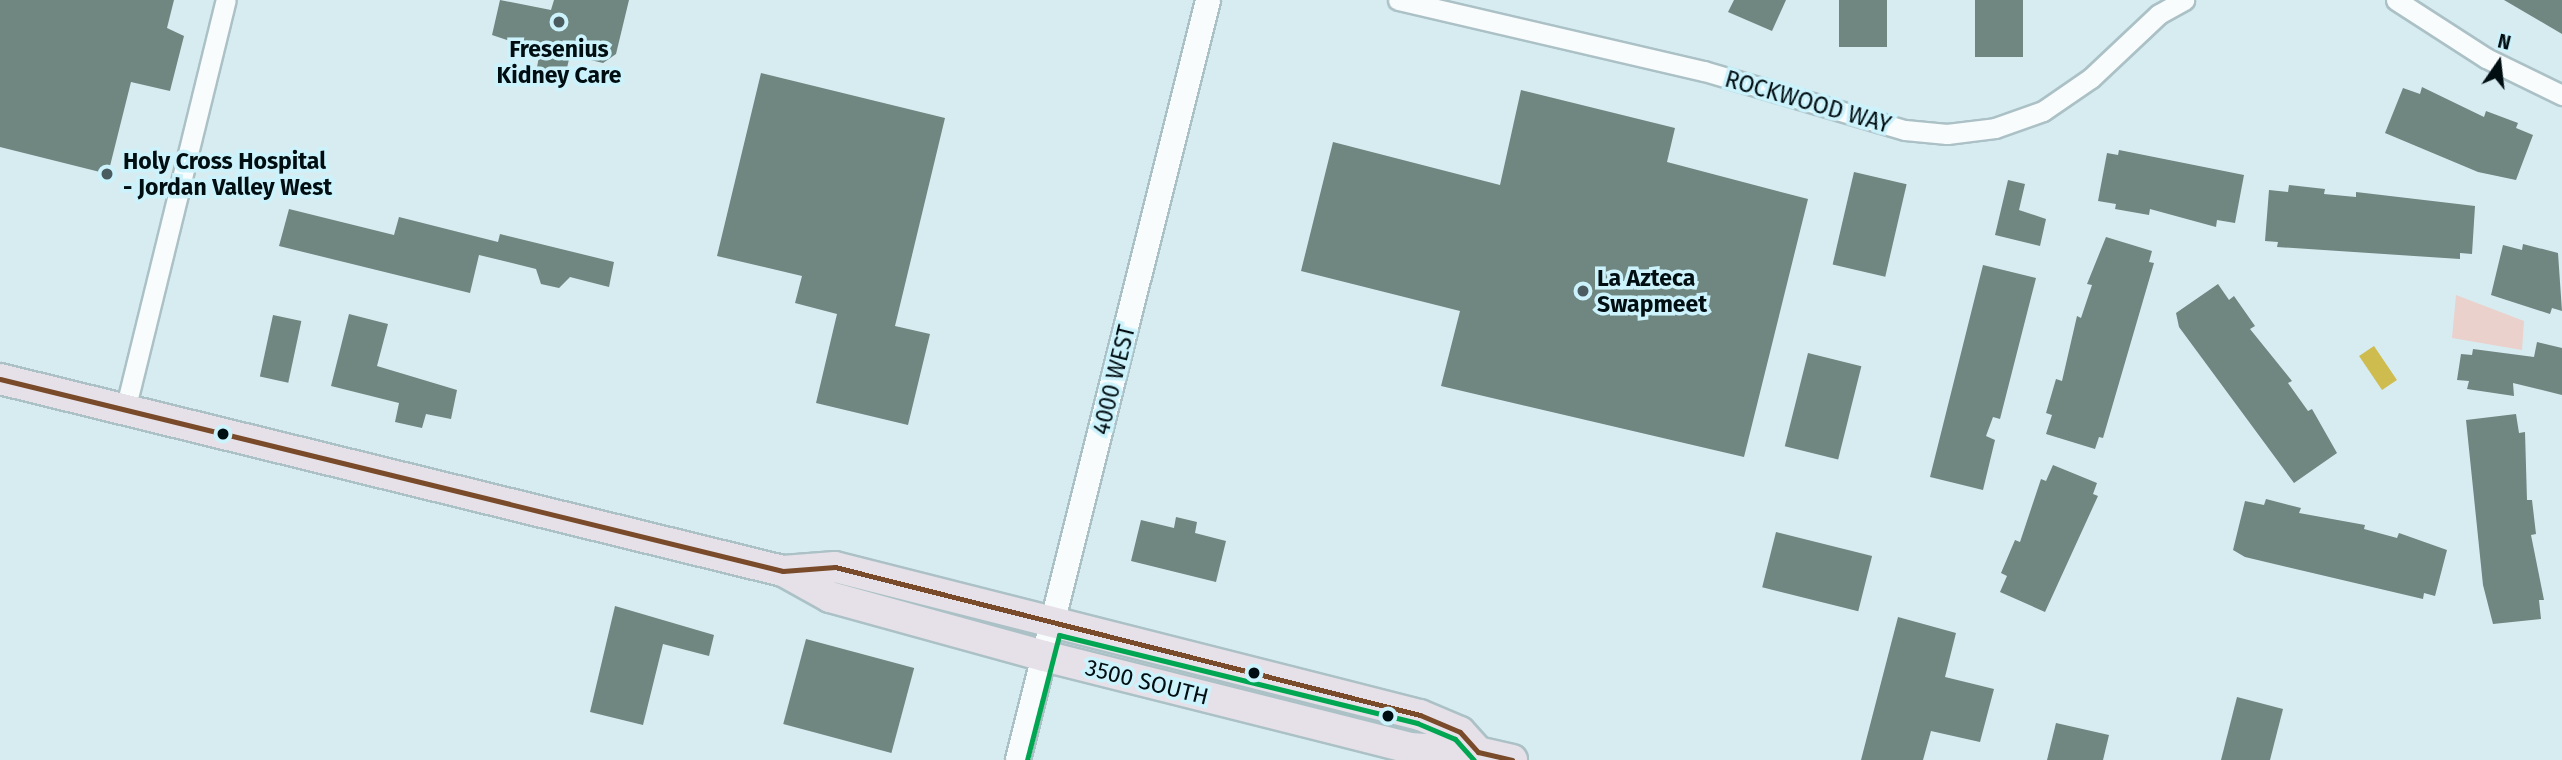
<!DOCTYPE html>
<html>
<head>
<meta charset="utf-8">
<style>
  body { margin:0 }
  #map { position:relative; width:2562px; height:760px; overflow:hidden; background:#d7ecf1; font-family:"Fira Sans",sans-serif }
  div>[style] { position:absolute }
  [style*='--x'] { left:calc(var(--x)*1px); top:calc(var(--y)*1px); width:calc(var(--w)*1px); rotate:calc(var(--a)*1deg) }
  .green>* { inset:0; background:#ead1cc }
  .water>* { inset:0; background:#cebc4f; transform-origin:0 0 }
  .building>* { inset:0; background:#6f8681; transform-origin:0 0 }
  .roads { filter:drop-shadow(2px 0 #abc1c6) drop-shadow(-2px 0 #abc1c6) drop-shadow(0 2px #abc1c6) drop-shadow(0 -2px #abc1c6) }
  .minor>* { height:19px; margin:-9.5px; padding:0 9.5px; transform-origin:9.5px; border-radius:9.5px; background:#f9fcfd }
  .tertiary>* { height:24px; margin:-12px; padding:0 12px; transform-origin:12px; border-radius:12px; background:#f9fcfd }
  .primary>* { height:30px; margin:-15px; padding:0 15px; transform-origin:15px; border-radius:15px; background:#e6e1e8 }
  .bus-1>* { height:5px; margin:-2.5px; padding:0 2.5px; transform-origin:2.5px; border-radius:2.5px; background:#7a4b2a }
  .bus-2>* { height:5px; margin:-2.5px; padding:0 2.5px; transform-origin:2.5px; border-radius:2.5px; background:#00a651 }
  .dots>* { width:19px; height:19px; translate:-50% -50%; box-sizing:border-box; border:4px solid #ccf3fc; border-radius:50% }
  span { translate:-50% -50%; white-space:nowrap; text-align:center; line-height:1.15; -webkit-text-stroke:7px #ccf3fc; paint-order:stroke }
  .poi-label { font-size:23px; color:#000e12; font-weight:700 }
  .left { translate:0 -50%; text-align:left }
  .street-label { font-size:23px; color:#000e12 }
  .north { position:absolute; left:2464px; top:28px; width:70px; height:70px; -webkit-text-stroke:5px #ccf3fc; paint-order:stroke; rotate:14deg; font-size:19px; font-weight:700; line-height:28px; text-align:center; color:#000e12 }
  .north::after { content:''; display:block; margin:auto; width:24px; height:32px; background:#000e12; clip-path:polygon(50% 0,100% 100%,50% 72%,0 100%) }
</style>
</head>
<body>
<div id="map">
  <div class="green">
    <i style="clip-path:polygon(2456px 295px,2524px 321px,2522px 350px,2452px 338px)"></i>
  </div>
  <div class="water">
    <i style="left:2374px;top:346px;width:41px;height:18px;rotate:56deg"></i>
  </div>
  <div class="building">
    <i style="clip-path:polygon(0 0,174px 0,167px 28px,184px 36px,170px 91px,131px 82px,108px 174px,0 147px)"></i>
    <i style="clip-path:polygon(500px 0,551px 10px,554px 0,629px 0,616px 54px,603px 63px,570px 55px,563px 85px,535px 78px,540px 51px,492px 35px)"></i>
    <i style="clip-path:polygon(1734px 0,1786px 0,1772px 31px,1728px 12px)"></i>
    <i style="left:1839px;top:0;width:48px;height:47px"></i>
    <i style="left:1975px;top:0;width:48px;height:57px"></i>
    <i style="clip-path:polygon(2504px 0,2562px 0,2562px 34px)"></i>
    <i style="clip-path:polygon(761px 73px,945px 118px,895px 326px,930px 334px,908px 425px,816px 403px,837px 314px,795px 303px,802px 276px,717px 256px)"></i>
    <i style="clip-path:polygon(2422px 87px,2484px 117px,2486px 111px,2518px 123px,2516px 128px,2533px 135px,2516px 180px,2478px 172px,2385px 133px,2403px 88px,2420px 94px)"></i>
    <i style="clip-path:polygon(1521px 90px,1675px 128px,1667px 162px,1808px 199px,1744px 457px,1441px 386px,1460px 311px,1301px 271px,1333px 142px,1500px 185px)"></i>
    <i style="clip-path:polygon(2119px 150px,2244px 175px,2235px 223px,2217px 220px,2216px 227px,2150px 209px,2149px 215px,2115px 209px,2116px 204px,2098px 201px,2107px 153px,2118px 155px)"></i>
    <i style="left:1854px;top:172px;width:54px;height:95px;rotate:13deg"></i>
    <i style="clip-path:polygon(2008px 180px,2025px 184px,2019px 210px,2046px 219px,2040px 246px,1995px 235px)"></i>
    <i style="clip-path:polygon(2289px 185px,2325px 189px,2324px 194px,2356px 197px,2356px 192px,2475px 206px,2472px 254px,2460px 253px,2460px 259px,2277px 247px,2278px 242px,2265px 241px,2269px 190px,2288px 192px)"></i>
    <i style="clip-path:polygon(289px 209px,394px 235px,399px 217px,498px 242px,500px 234px,614px 262px,609px 287px,570px 277px,559px 288px,541px 284px,536px 269px,479px 255px,470px 293px,279px 246px)"></i>
    <i style="clip-path:polygon(2106px 237px,2152px 251px,2149px 262px,2154px 263px,2103px 438px,2099px 437px,2095px 449px,2046px 434px,2052px 415px,2046px 413px,2056px 379px,2062px 381px,2077px 316px,2081px 318px,2092px 285px,2087px 284px)"></i>
    <i style="clip-path:polygon(2523px 244px,2558px 253px,2562px 311px,2552px 308px,2550px 314px,2491px 295px,2503px 245px,2522px 250px)"></i>
    <i style="clip-path:polygon(1983px 265px,2036px 278px,2000px 419px,1993px 417px,1986px 436px,1995px 440px,1983px 490px,1930px 477px)"></i>
    <i style="clip-path:polygon(2218px 284px,2229px 300px,2234px 296px,2255px 326px,2250px 329px,2292px 381px,2288px 383px,2308px 411px,2312px 409px,2337px 453px,2294px 483px,2179px 327px,2176px 313px)"></i>
    <i style="clip-path:polygon(349px 314px,388px 324px,377px 366px,457px 390px,451px 419px,426px 414px,422px 428px,395px 422px,399px 403px,331px 386px)"></i>
    <i style="left:273px;top:315px;width:29px;height:63px;rotate:12deg"></i>
    <i style="clip-path:polygon(2537px 342px,2562px 348px,2562px 395px,2513px 383px,2514px 396px,2467px 389px,2469px 381px,2457px 380px,2461px 354px,2472px 355px,2473px 349px,2534px 357px)"></i>
    <i style="left:1808px;top:353px;width:55px;height:96px;rotate:14deg"></i>
    <i style="clip-path:polygon(2516px 414px,2519px 433px,2525px 432px,2527px 500px,2532px 500px,2536px 534px,2531px 535px,2544px 600px,2539px 600px,2541px 619px,2493px 624px,2483px 585px,2466px 420px)"></i>
    <i style="clip-path:polygon(2053px 465px,2097px 483px,2093px 494px,2098px 496px,2045px 612px,2000px 592px,2007px 576px,2001px 573px,2015px 540px,2020px 542px,2041px 479px,2046px 481px)"></i>
    <i style="clip-path:polygon(2266px 499px,2301px 508px,2299px 513px,2365px 525px,2364px 529px,2397px 538px,2399px 533px,2447px 550px,2435px 596px,2424px 593px,2423px 599px,2245px 557px,2233px 550px,2245px 501px,2264px 505px)"></i>
    <i style="clip-path:polygon(1176px 517px,1197px 522px,1195px 533px,1226px 541px,1216px 582px,1131px 561px,1141px 520px,1174px 528px)"></i>
    <i style="left:1776px;top:532px;width:99px;height:57px;rotate:14deg"></i>
    <i style="clip-path:polygon(615px 606px,714px 635px,709px 656px,663px 644px,643px 725px,590px 712px)"></i>
    <i style="clip-path:polygon(1898px 617px,1956px 633px,1945px 677px,1994px 689px,1980px 742px,1931px 731px,1923px 760px,1861px 760px)"></i>
    <i style="left:806px;top:639px;width:112px;height:88px;rotate:15deg"></i>
    <i style="clip-path:polygon(2237px 697px,2283px 709px,2270px 760px,2221px 760px)"></i>
    <i style="clip-path:polygon(2056px 723px,2109px 735px,2103px 760px,2047px 760px)"></i>
  </div>
  <div class="roads">
    <div class="minor">
      <i style="--x:1398;--y:0;--w:314;--a:13.1"></i>
      <i style="--x:1704;--y:71;--w:209;--a:16.4"></i>
      <i style="--x:1905;--y:130;--w:42;--a:5.4"></i>
      <i style="--x:1947;--y:134;--w:48;--a:-7.1"></i>
      <i style="--x:1995;--y:128;--w:51;--a:-19.5"></i>
      <i style="--x:2043;--y:111;--w:58;--a:-34.5"></i>
      <i style="--x:2091;--y:78;--w:93;--a:-43.3"></i>
      <i style="--x:2159;--y:14;--w:29;--a:-29"></i>
      <i style="--x:2396;--y:0;--w:107;--a:32.8"></i>
      <i style="--x:2486;--y:58;--w:85;--a:26"></i>
      <i style="--x:125;--y:410;--w:422;--a:-76.2"></i>
    </div>
    <div class="tertiary">
      <i style="--x:1018;--y:760;--w:783;--a:-75.96"></i>
    </div>
    <div class="primary">
      <i style="--x:0;--y:379;--w:806;--a:13.78"></i>
      <i style="--x:783;--y:571;--w:54;--a:29"></i>
      <i style="--x:830;--y:597;--w:222;--a:15.4"></i>
      <i style="--x:1044;--y:656;--w:376;--a:14.1"></i>
      <i style="--x:1409;--y:748;--w:69;--a:3.3"></i>
      <i style="--x:1478;--y:752;--w:35;--a:13"></i>
      <i style="--x:783;--y:571;--w:52;--a:-4.4"></i>
      <i style="--x:835;--y:567;--w:603;--a:14.2"></i>
      <i style="--x:1420;--y:715;--w:43;--a:23"></i>
      <i style="--x:1460;--y:732;--w:27;--a:48"></i>
    </div>
  </div>
  <div class="bus-1">
    <i style="--x:0;--y:379;--w:806;--a:13.78"></i>
    <i style="--x:783;--y:571;--w:52;--a:-4.4"></i>
    <i style="--x:835;--y:567;--w:603;--a:14.2"></i>
    <i style="--x:1420;--y:715;--w:43;--a:23"></i>
    <i style="--x:1460;--y:732;--w:27;--a:48"></i>
    <i style="--x:1478;--y:752;--w:35;--a:13"></i>
  </div>
  <div class="bus-2">
    <i style="--x:1027;--y:760;--w:129;--a:-75.6"></i>
    <i style="--x:1059;--y:635;--w:369;--a:13.8"></i>
    <i style="--x:1417;--y:723;--w:41;--a:22.8"></i>
    <i style="--x:1455;--y:739;--w:28;--a:48"></i>
  </div>
  <div class="dots">
    <i style="left:559px;top:22px;background:#4b5c60"></i>
    <i style="left:107px;top:174px;background:#4b5c60"></i>
    <i style="left:1583px;top:291px;background:#4b5c60"></i>
    <i style="left:223px;top:434px;background:#000e12"></i>
    <i style="left:1254px;top:673px;background:#000e12"></i>
    <i style="left:1388px;top:716px;background:#000e12"></i>
  </div>
  <div class="poi-label">
    <span style="left:559px;top:62px">Fresenius<br>Kidney Care</span>
    <span class="left" style="left:123px;top:174px">Holy Cross Hospital<br>- Jordan Valley West</span>
    <span class="left" style="left:1597px;top:291px">La Azteca<br>Swapmeet</span>
  </div>
  <div class="street-label">
    <span style="left:1808px;top:102px;rotate:16deg">ROCKWOOD WAY</span>
    <span style="left:1114px;top:380px;rotate:-76deg">4000 WEST</span>
    <span style="left:1147px;top:682px;rotate:14deg">3500 SOUTH</span>
  </div>
  <div class="north">N</div>
</div>
</body>
</html>
